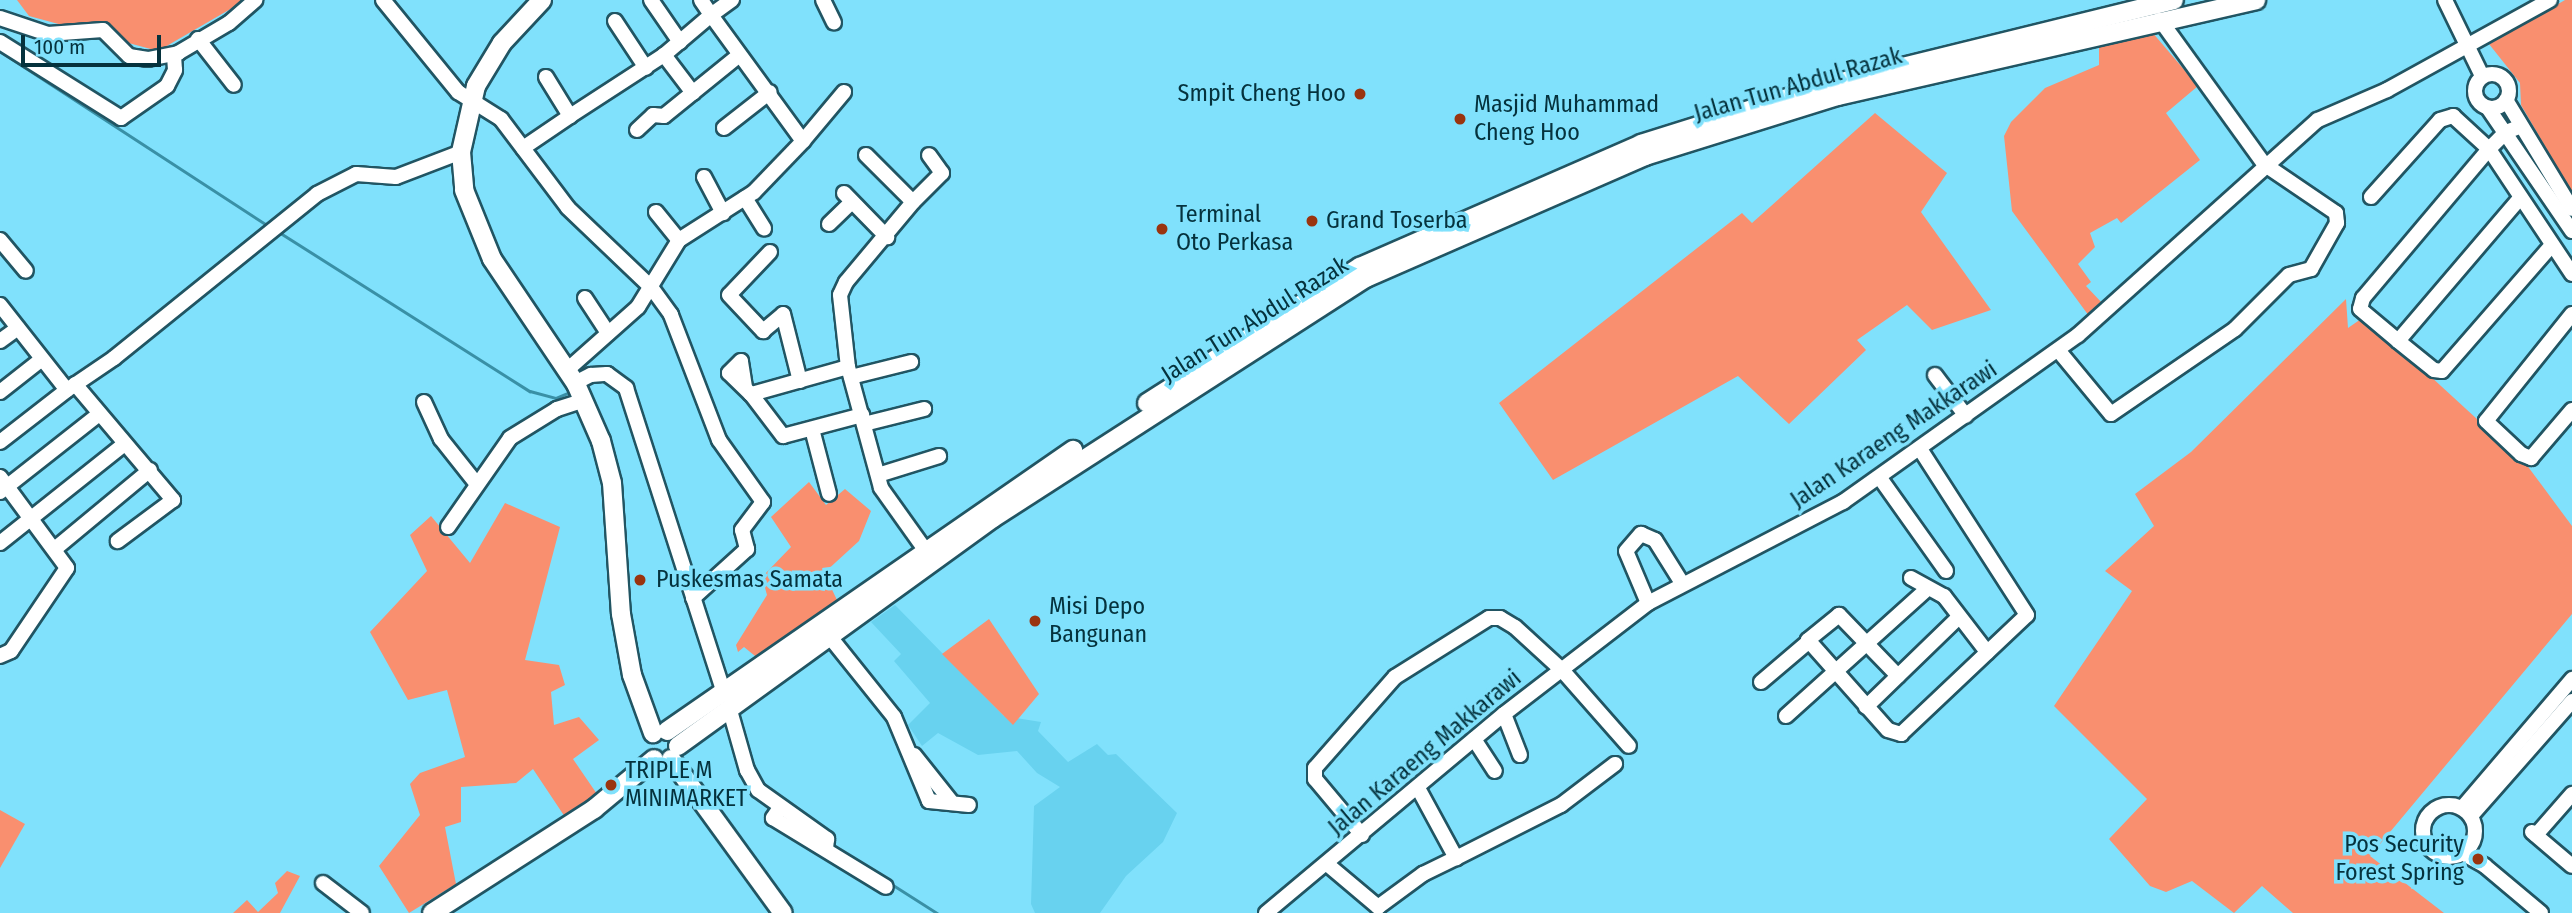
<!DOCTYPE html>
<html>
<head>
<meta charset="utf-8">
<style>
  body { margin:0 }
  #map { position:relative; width:2572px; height:913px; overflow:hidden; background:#80e1fc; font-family:"Fira Sans Condensed",sans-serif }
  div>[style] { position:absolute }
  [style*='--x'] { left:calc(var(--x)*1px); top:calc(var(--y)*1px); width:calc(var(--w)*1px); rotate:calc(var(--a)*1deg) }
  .built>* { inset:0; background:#68d2ef }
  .green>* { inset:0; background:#f98f6f }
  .stream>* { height:2.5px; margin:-1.25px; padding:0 1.25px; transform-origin:1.25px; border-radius:1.25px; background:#3990a6 }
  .roads { filter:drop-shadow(2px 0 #215563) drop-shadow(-2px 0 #215563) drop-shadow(0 2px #215563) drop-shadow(0 -2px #215563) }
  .minor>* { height:14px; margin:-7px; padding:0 7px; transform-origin:7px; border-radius:7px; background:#fff }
  .minor>.ring { margin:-7px; padding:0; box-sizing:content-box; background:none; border:14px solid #fff; border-radius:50% }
  .major>* { height:18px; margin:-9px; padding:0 9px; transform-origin:9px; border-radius:9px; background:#fff }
  .dots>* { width:19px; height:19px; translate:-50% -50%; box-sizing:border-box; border:4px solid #80e1fc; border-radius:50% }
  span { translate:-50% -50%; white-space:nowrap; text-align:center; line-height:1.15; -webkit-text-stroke:7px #80e1fc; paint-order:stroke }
  .street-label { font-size:24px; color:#05323d }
  .poi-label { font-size:24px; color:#05323d }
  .right { translate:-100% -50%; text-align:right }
  .left { translate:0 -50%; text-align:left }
  .scale { position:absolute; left:21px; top:35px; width:140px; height:32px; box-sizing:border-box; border:4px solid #05323d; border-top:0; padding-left:9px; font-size:21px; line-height:24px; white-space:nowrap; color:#05323d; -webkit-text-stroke:5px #80e1fc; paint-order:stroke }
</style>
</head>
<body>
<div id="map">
  <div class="built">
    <i style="clip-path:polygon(895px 605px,1004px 716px,1041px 722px,1038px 731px,1068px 762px,1097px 744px,1108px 755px,1116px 754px,1177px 813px,1163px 842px,1126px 876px,1100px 913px,1035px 913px,1031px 904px,1034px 806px,1060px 787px,1037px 773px,1017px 751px,978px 755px,938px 733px,922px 746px,908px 725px,930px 703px,894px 661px,901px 654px,871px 622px)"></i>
  </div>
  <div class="green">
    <i style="clip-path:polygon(17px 0,246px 0,158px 51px,29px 16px)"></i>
    <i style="clip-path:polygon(2565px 0,2572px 0,2572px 193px,2521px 105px,2520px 83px,2489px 44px)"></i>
    <i style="clip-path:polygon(2152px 32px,2198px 86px,2166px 113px,2200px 160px,2121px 223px,2117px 218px,2090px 233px,2095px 247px,2078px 264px,2091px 282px,2086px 286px,2103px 304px,2089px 316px,2012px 211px,2004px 136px,2011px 122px,2045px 88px,2099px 65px,2099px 44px)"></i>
    <i style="clip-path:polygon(1875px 113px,1947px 173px,1921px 212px,1991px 310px,1932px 330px,1907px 305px,1857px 340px,1866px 350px,1789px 424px,1738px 376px,1553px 480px,1499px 403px,1742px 213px,1752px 223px)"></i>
    <i style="clip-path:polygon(2346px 299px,2348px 328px,2361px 319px,2429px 375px,2526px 464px,2572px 526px,2572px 614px,2370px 856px,2444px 913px,2293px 913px,2262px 886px,2234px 913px,2192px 881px,2166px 892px,2150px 886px,2109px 839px,2147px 799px,2054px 706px,2132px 591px,2105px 571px,2154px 526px,2135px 494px,2191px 452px)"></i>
    <i style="clip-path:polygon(809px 482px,826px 505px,845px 489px,871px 511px,859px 541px,824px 573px,837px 600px,760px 660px,744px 647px,738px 652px,736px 645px,767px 595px,762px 577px,791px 547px,771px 517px)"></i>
    <i style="clip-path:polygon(505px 503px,560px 527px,525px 660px,559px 665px,565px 685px,551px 692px,554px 725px,579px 717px,599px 740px,573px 759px,597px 794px,565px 817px,533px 769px,516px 783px,461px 787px,461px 822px,445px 827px,456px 884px,409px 913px,379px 866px,420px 815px,410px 784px,420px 773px,465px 757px,447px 690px,408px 700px,370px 632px,427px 571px,410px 535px,431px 516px,470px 563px)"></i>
    <i style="clip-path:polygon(989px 619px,1039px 694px,1013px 725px,942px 654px)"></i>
    <i style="clip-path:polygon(0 810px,25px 824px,0 868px)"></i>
    <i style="clip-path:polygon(287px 871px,300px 876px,280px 913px,233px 913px,247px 900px,258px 912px,278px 893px,275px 883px)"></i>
  </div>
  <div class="stream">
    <i style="--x:0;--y:51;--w:322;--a:33.1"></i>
    <i style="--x:279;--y:232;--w:297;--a:32.4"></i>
    <i style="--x:530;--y:391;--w:27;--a:15"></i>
    <i style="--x:556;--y:398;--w:15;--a:-23"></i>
    <i style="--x:636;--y:398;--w:42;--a:72"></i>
    <i style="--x:832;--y:846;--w:125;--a:32.5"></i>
  </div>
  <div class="roads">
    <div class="minor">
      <i style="--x:383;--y:0;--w:119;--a:50.8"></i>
      <i style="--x:458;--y:92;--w:51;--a:32.1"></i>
      <i style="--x:501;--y:119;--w:111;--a:53"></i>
      <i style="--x:568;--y:208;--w:115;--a:43.6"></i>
      <i style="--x:651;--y:287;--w:34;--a:54"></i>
      <i style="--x:671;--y:315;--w:134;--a:69"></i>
      <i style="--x:719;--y:440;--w:76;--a:54.6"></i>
      <i style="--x:763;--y:502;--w:35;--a:127"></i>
      <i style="--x:742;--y:530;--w:20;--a:75"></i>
      <i style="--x:747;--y:549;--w:73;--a:137.8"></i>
      <i style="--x:651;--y:0;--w:51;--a:55.4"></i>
      <i style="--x:701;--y:0;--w:18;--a:56"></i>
      <i style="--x:711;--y:15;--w:26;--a:-36"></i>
      <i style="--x:823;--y:0;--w:25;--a:64"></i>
      <i style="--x:2445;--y:0;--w:85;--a:64"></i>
      <i style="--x:0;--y:18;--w:51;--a:18.4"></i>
      <i style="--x:48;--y:34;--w:55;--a:-4.2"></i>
      <i style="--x:103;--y:30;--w:37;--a:45"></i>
      <i style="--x:129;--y:56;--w:19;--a:9"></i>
      <i style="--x:148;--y:59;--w:31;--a:-11"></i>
      <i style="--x:178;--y:53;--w:59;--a:-30.5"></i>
      <i style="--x:229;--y:23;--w:35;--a:-41"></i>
      <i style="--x:615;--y:21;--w:56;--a:56.6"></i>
      <i style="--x:198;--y:39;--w:58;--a:52"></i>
      <i style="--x:0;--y:42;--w:143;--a:32.1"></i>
      <i style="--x:121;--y:118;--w:56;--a:-34.8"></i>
      <i style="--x:167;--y:86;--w:18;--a:-63"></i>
      <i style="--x:175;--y:70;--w:15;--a:-94"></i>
      <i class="ring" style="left:2475px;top:74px;width:20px;height:20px"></i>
      <i style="--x:546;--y:77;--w:46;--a:58.4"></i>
      <i style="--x:570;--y:116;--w:112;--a:-33"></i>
      <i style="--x:693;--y:93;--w:48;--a:-127.3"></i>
      <i style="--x:664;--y:55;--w:62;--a:-40.4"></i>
      <i style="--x:711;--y:15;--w:156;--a:53.9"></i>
      <i style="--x:803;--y:141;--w:64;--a:-50.1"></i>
      <i style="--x:2506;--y:100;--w:127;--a:58.8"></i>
      <i style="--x:2488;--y:108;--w:149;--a:55.7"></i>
      <i style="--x:2519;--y:127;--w:14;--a:159"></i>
      <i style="--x:2506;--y:132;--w:24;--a:135"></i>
      <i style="--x:2489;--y:149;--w:195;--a:130.2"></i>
      <i style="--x:2363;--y:298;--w:11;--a:105"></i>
      <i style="--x:2360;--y:309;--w:50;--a:40.1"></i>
      <i style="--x:2398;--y:341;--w:188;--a:-49.5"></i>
      <i style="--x:724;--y:128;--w:58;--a:-38"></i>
      <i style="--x:637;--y:130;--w:22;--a:-43"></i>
      <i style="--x:653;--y:115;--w:11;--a:5"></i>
      <i style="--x:664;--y:116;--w:95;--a:-39"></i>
      <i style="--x:523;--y:148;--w:57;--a:-34.2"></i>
      <i style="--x:866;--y:155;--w:66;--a:45"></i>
      <i style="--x:913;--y:202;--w:41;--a:-45"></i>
      <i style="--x:942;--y:173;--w:22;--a:-126"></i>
      <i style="--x:704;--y:177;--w:41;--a:62.2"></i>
      <i style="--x:844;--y:193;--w:62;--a:45.7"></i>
      <i style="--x:2371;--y:197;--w:103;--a:-48.1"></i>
      <i style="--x:2440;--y:120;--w:14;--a:-17"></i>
      <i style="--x:2453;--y:116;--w:49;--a:42.5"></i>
      <i style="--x:2489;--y:149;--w:150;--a:56.4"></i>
      <i style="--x:745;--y:198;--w:36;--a:58"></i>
      <i style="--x:913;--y:202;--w:104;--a:129.9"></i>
      <i style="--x:846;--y:282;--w:14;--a:115"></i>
      <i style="--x:840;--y:295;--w:72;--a:83.7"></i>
      <i style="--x:848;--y:367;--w:125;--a:74.7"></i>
      <i style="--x:881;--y:488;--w:77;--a:54.5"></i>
      <i style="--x:656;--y:212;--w:36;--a:51"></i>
      <i style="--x:829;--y:224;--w:32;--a:-44"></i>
      <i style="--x:0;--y:240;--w:40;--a:50"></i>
      <i style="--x:770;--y:252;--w:59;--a:133.6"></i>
      <i style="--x:729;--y:295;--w:50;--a:46.6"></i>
      <i style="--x:763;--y:331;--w:26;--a:-40"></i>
      <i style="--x:783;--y:314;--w:69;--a:75.8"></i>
      <i style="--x:585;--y:298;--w:42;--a:56.7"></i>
      <i style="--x:0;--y:305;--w:108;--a:51.8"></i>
      <i style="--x:67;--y:390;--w:57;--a:-34.2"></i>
      <i style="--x:114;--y:358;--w:261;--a:-38.9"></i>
      <i style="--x:317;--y:194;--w:44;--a:-27.1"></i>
      <i style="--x:356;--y:174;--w:40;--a:4.3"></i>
      <i style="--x:396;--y:177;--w:70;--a:-21"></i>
      <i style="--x:2572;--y:314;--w:137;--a:128.8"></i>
      <i style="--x:2486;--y:421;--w:48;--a:43.3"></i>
      <i style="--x:2521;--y:454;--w:11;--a:22"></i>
      <i style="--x:2531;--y:458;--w:63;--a:-49.5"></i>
      <i style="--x:0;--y:341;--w:22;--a:-36"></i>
      <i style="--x:2398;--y:341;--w:46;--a:38.9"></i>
      <i style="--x:2434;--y:370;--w:8;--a:7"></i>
      <i style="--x:2442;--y:371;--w:166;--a:-48.9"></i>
      <i style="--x:2058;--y:350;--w:83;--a:50.4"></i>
      <i style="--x:2111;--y:414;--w:150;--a:-34.4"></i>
      <i style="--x:2235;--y:329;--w:76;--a:-45"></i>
      <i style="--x:2289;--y:275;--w:23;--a:-15"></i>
      <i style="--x:2311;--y:269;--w:53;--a:-60.5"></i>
      <i style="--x:2337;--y:223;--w:10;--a:-96"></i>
      <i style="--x:2336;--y:213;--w:87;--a:-145.8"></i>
      <i style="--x:2264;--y:164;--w:178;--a:-125.8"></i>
      <i style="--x:848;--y:367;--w:101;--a:164.4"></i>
      <i style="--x:751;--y:394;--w:53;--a:52.7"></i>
      <i style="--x:783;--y:436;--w:82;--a:-14.9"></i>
      <i style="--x:566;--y:371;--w:96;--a:-41.6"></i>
      <i style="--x:638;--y:307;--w:79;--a:-58.5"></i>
      <i style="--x:679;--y:240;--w:89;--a:-32.6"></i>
      <i style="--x:754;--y:192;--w:71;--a:-46.1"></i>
      <i style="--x:1935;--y:375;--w:51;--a:52.9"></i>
      <i style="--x:851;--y:377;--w:62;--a:-14"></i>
      <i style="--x:575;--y:383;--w:18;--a:-27"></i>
      <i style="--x:591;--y:375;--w:16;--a:-4"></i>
      <i style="--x:607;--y:374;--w:24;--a:36"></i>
      <i style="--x:626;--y:388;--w:321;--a:72.2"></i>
      <i style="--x:75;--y:384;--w:152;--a:49.8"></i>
      <i style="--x:173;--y:500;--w:69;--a:143.3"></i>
      <i style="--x:745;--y:387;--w:26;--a:-99"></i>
      <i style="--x:741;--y:361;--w:17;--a:135"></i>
      <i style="--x:729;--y:373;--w:30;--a:44"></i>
      <i style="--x:0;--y:392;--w:53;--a:-38.2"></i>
      <i style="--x:424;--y:402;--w:41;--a:65.3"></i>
      <i style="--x:441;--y:439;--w:56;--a:51.5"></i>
      <i style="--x:864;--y:424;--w:62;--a:-14"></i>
      <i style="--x:812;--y:429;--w:67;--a:75.3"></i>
      <i style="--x:0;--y:442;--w:85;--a:-37.8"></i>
      <i style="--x:878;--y:475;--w:64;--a:-17.3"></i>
      <i style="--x:0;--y:477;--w:113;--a:53.6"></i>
      <i style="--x:67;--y:568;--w:100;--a:124"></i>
      <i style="--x:11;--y:651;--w:12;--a:156"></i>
      <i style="--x:1880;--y:478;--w:114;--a:54.6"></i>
      <i style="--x:0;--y:492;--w:125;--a:-38.2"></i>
      <i style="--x:448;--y:527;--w:108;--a:-55.1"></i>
      <i style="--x:510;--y:438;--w:55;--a:-31.7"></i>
      <i style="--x:557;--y:409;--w:28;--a:-18"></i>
      <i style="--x:0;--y:543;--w:157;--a:-38.5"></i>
      <i style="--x:56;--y:548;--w:122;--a:-39.7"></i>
      <i style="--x:1911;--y:578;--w:38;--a:29"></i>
      <i style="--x:1944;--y:596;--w:71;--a:52.5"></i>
      <i style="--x:1648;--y:603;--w:56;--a:-112.9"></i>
      <i style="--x:1626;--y:551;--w:23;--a:-49"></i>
      <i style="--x:1641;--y:534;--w:15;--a:23"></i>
      <i style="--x:1655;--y:540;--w:51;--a:57.9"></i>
      <i style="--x:830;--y:637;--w:102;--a:51.3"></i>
      <i style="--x:894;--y:717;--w:91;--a:67.4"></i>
      <i style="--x:929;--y:801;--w:40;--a:5.7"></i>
      <i style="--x:1898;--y:676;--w:85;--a:-134"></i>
      <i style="--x:1839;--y:615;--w:40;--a:141"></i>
      <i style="--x:1808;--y:640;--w:120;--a:48.4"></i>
      <i style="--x:1888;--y:730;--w:14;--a:17"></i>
      <i style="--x:1901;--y:734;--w:173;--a:-43.4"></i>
      <i style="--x:2027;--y:615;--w:197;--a:-122.8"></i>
      <i style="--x:1761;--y:682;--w:62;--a:-40.4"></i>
      <i style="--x:729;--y:707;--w:66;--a:74.1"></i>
      <i style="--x:747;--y:770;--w:23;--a:61"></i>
      <i style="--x:758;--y:790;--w:85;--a:35.4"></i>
      <i style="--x:827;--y:839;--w:10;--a:96"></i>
      <i style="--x:1866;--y:707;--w:129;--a:-44.1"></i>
      <i style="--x:1504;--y:714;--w:44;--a:68.7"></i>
      <i style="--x:1786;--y:716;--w:191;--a:-42"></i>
      <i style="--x:1474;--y:739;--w:38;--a:57"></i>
      <i style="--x:914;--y:755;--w:58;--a:51.3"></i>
      <i style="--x:1418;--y:788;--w:80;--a:61.5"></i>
      <i style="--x:1456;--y:858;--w:118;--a:-26.8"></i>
      <i style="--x:1561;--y:805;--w:68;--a:-37.2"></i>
      <i class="ring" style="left:2423px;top:805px;width:38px;height:38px"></i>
      <i style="--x:2462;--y:808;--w:170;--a:-49.5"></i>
      <i style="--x:779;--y:809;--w:11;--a:124"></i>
      <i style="--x:773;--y:818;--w:132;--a:31.4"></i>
      <i style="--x:2471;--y:816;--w:153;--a:-48.7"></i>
      <i style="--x:2532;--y:832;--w:52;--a:40.4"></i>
      <i style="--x:1362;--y:835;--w:73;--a:-130"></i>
      <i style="--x:1315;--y:779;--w:11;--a:-90"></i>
      <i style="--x:1315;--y:768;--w:121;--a:-48.7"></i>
      <i style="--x:1395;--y:677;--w:111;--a:-32.1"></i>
      <i style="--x:1489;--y:618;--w:11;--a:0"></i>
      <i style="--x:1500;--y:618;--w:17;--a:31"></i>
      <i style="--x:1515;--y:627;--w:64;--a:42.5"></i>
      <i style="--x:1562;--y:670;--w:101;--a:48.6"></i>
      <i style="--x:2536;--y:835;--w:55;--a:-48.7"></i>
      <i style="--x:2462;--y:853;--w:26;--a:29"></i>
      <i style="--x:2485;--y:866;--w:73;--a:40"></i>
      <i style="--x:1327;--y:864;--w:67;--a:40.1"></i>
      <i style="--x:1378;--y:907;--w:56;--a:-36.3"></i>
      <i style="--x:1423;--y:874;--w:37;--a:-26"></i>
      <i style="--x:323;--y:883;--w:49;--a:37.6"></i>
      <i style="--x:1266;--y:913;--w:310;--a:-39.9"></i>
      <i style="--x:1504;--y:714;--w:182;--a:-37.6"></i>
      <i style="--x:1648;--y:603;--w:220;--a:-27.4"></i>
      <i style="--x:1843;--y:502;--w:288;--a:-35.4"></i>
      <i style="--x:2078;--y:335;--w:322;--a:-41.9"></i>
      <i style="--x:2318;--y:120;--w:75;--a:-23.5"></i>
      <i style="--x:2387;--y:90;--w:186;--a:-28.9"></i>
    </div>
    <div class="major">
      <i style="--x:542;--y:0;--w:59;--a:132.9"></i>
      <i style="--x:502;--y:43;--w:50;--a:121.2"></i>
      <i style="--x:476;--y:86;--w:68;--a:102.8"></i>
      <i style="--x:461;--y:152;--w:38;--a:85"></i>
      <i style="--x:464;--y:190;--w:74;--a:67.9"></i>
      <i style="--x:492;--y:259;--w:151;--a:56.1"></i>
      <i style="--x:576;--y:384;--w:62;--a:66.3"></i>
      <i style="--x:601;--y:441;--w:43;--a:75.3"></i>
      <i style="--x:612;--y:483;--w:131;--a:86.1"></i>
      <i style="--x:621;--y:614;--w:62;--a:79.8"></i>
      <i style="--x:632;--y:675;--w:62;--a:70.1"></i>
      <i style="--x:1147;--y:403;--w:253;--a:-32.6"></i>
      <i style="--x:1360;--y:267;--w:307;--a:-23.6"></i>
      <i style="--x:1641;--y:144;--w:201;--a:-17.4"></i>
      <i style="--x:1833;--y:84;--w:351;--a:-13.8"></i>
      <i style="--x:667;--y:731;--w:494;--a:-34.7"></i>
      <i style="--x:678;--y:746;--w:389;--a:-35.9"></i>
      <i style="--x:993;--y:518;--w:444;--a:-32.8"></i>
      <i style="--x:1366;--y:278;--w:305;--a:-23.6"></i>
      <i style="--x:1645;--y:156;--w:202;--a:-17.3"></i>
      <i style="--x:1838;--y:96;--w:429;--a:-12.9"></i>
      <i style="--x:671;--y:759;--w:190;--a:54"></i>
      <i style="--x:432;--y:913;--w:193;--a:-32.7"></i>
      <i style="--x:594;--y:809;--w:78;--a:-39.8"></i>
    </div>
  </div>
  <div class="dots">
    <i style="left:1360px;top:94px;background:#9a340f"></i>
    <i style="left:1460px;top:119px;background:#9a340f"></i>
    <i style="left:1312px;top:221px;background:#9a340f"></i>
    <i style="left:1162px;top:229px;background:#9a340f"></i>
    <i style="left:640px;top:580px;background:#9a340f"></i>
    <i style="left:1035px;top:621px;background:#9a340f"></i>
    <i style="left:611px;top:785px;background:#9a340f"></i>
    <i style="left:2478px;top:859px;background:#9a340f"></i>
  </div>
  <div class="street-label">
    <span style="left:1798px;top:85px;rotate:-16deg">Jalan Tun Abdul Razak</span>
    <span style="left:1255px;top:320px;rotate:-32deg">Jalan Tun Abdul Razak</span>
    <span style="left:1894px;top:435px;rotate:-34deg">Jalan Karaeng Makkarawi</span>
    <span style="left:1425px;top:753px;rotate:-40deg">Jalan Karaeng Makkarawi</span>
  </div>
  <div class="poi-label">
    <span class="right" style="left:1346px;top:94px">Smpit Cheng Hoo</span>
    <span class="left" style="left:1474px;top:119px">Masjid Muhammad<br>Cheng Hoo</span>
    <span class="left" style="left:1176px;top:229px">Terminal<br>Oto Perkasa</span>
    <span class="left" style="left:1326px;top:221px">Grand Toserba</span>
    <span class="left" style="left:656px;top:580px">Puskesmas Samata</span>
    <span class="left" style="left:1049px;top:621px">Misi Depo<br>Bangunan</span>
    <span class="left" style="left:625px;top:785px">TRIPLE M<br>MINIMARKET</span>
    <span class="right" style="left:2464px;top:859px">Pos Security<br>Forest Spring</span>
  </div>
  <div class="scale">100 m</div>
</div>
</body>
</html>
